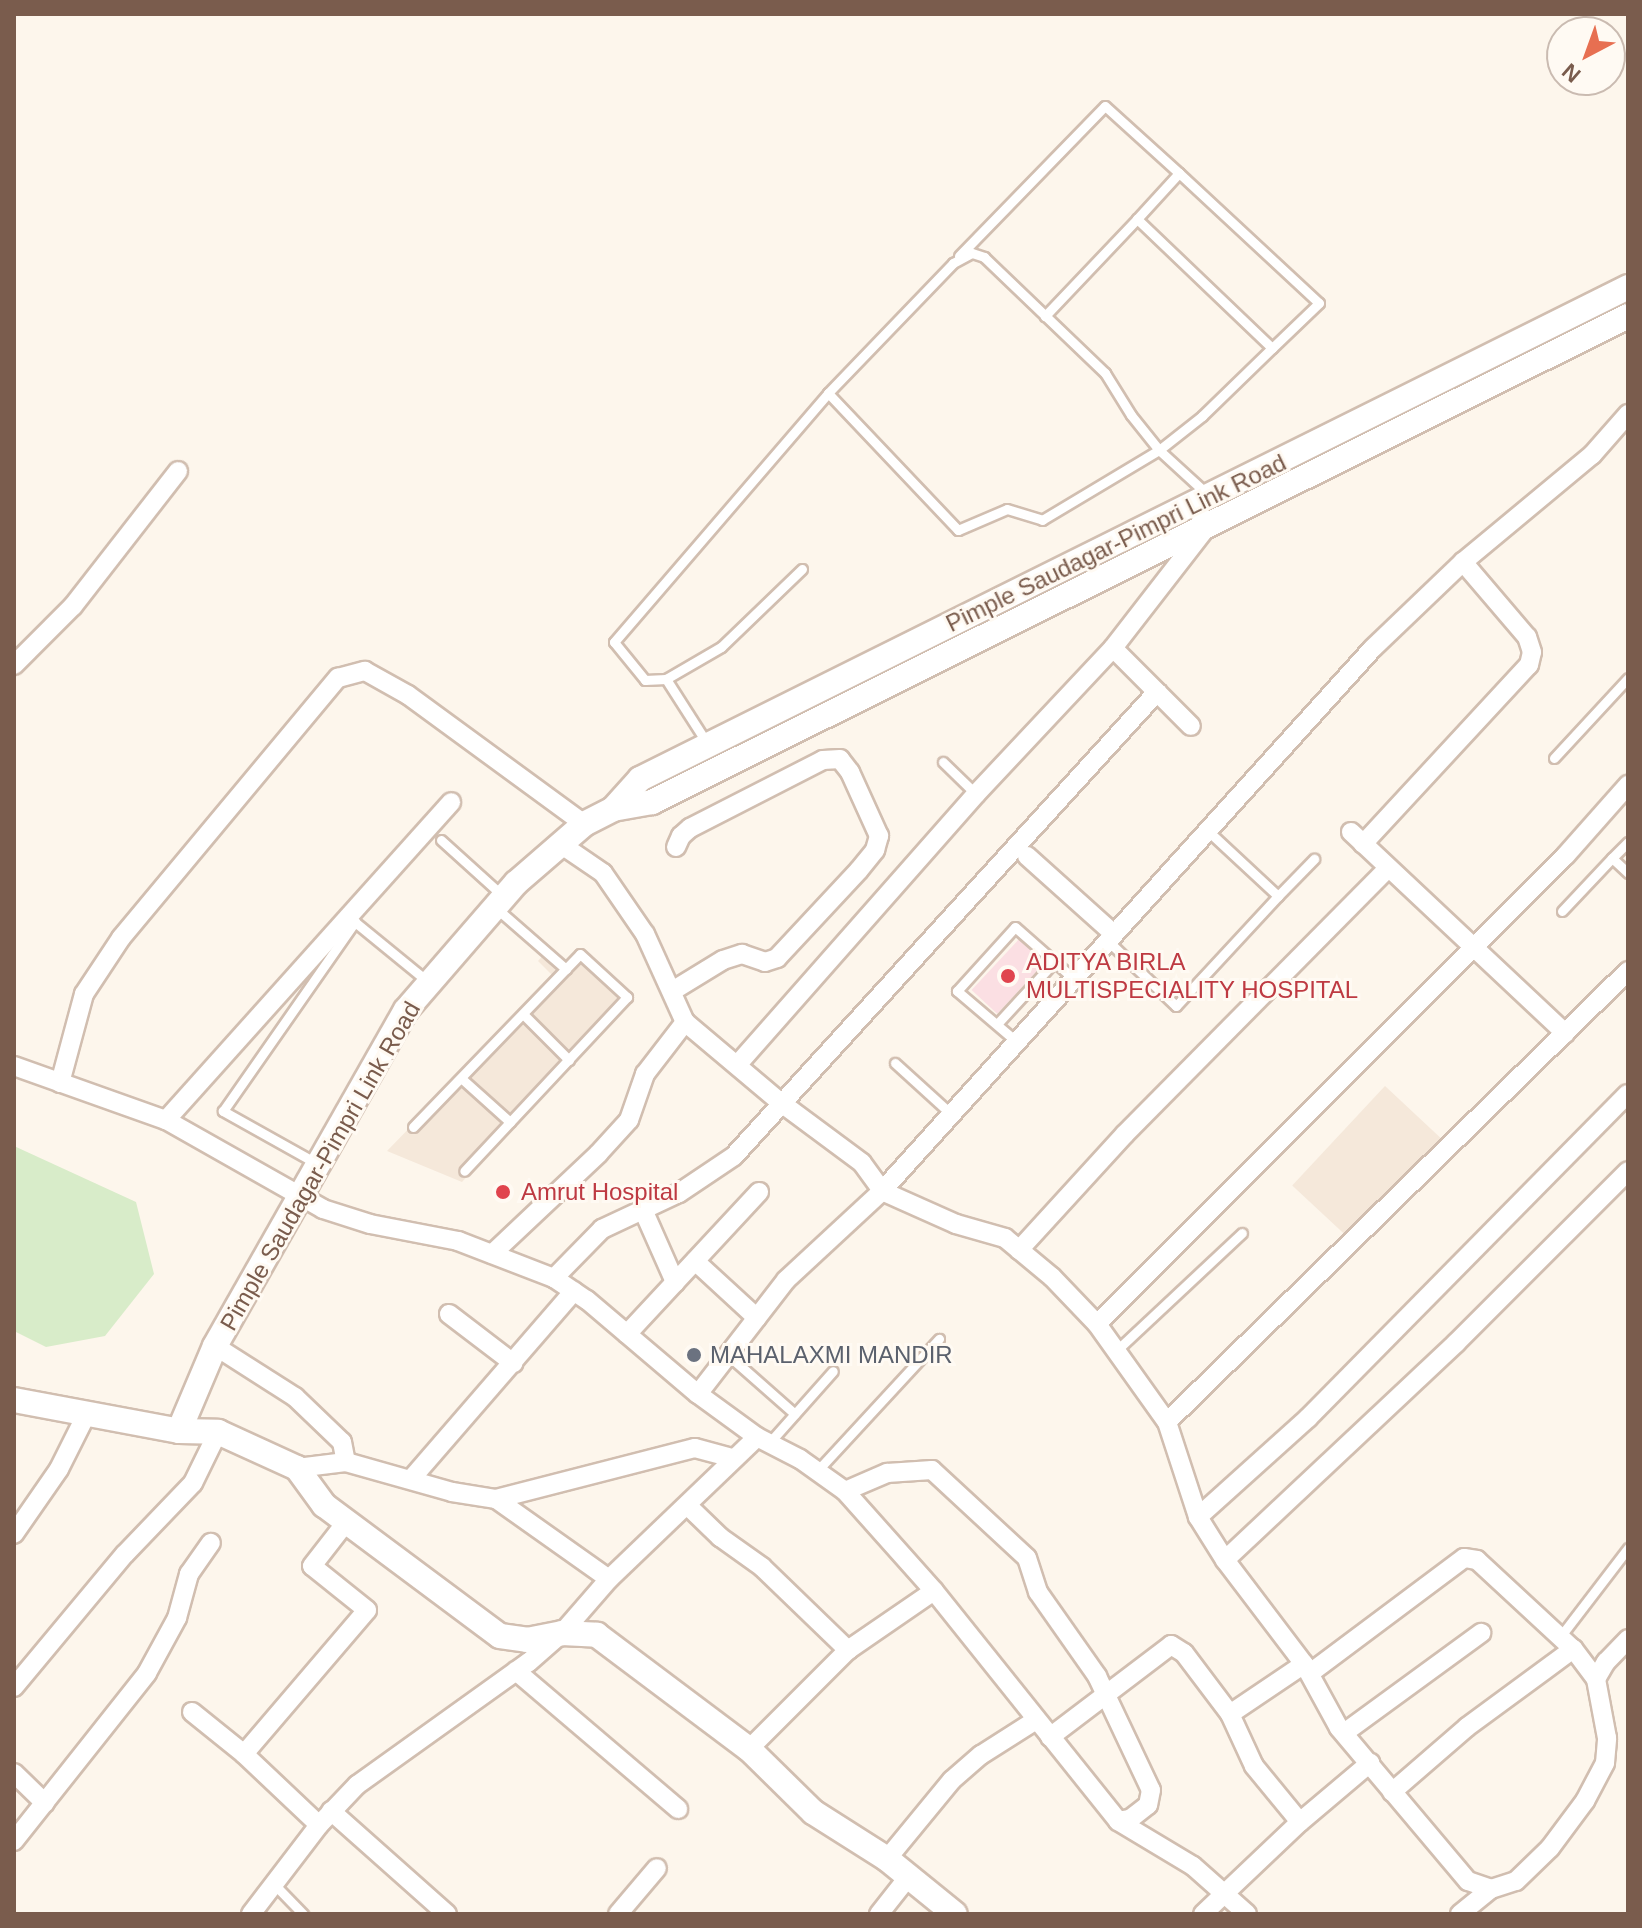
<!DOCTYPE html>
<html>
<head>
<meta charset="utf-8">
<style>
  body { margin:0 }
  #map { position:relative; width:1642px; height:1928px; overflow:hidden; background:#fdf6ec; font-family:Helvetica,sans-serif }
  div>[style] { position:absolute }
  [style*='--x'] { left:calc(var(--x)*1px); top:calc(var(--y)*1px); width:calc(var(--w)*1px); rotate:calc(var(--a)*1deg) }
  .residential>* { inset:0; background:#f5e8da; transform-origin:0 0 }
  .medical>* { inset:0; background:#fbdfe3; transform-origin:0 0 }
  .green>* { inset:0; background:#d8ecc9 }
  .roads { filter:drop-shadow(2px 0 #d1beb0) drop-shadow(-2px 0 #d1beb0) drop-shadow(0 2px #d1beb0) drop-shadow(0 -2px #d1beb0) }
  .service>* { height:9px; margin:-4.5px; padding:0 4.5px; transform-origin:4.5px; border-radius:4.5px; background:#fff }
  .minor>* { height:18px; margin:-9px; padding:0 9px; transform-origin:9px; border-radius:9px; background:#fff }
  .tertiary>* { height:24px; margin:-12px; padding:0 12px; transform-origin:12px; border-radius:12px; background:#fff }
  .dots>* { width:22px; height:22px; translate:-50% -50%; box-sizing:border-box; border:4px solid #fffaf3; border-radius:50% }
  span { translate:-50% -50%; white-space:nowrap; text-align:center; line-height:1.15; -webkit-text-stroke:6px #fffaf3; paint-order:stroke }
  .street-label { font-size:24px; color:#7a5c4d }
  .health-label { font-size:24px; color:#be3a42 }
  .left { translate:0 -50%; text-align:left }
  .worship-label { font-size:24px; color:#5b616d }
  .frame { position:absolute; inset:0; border:16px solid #7a5c4d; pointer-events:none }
  .north { position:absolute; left:1546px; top:16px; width:80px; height:80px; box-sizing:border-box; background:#fffaf3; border:2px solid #cabbb1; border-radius:50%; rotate:221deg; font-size:22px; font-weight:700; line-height:32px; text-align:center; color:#7a5c4d }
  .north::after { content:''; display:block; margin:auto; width:28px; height:36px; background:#e76f51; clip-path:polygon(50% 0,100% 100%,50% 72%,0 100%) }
</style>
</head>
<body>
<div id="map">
  <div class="residential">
    <i style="clip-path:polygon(578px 948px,631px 997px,462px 1182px,387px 1151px,555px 978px,538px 961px,545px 953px,560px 967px)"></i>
    <i style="left:1385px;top:1086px;width:79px;height:136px;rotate:43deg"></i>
  </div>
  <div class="medical">
    <i style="left:1020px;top:938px;width:35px;height:71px;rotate:43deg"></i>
  </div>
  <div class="green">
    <i style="clip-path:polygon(14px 1146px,136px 1202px,154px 1274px,105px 1336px,46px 1347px,14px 1331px)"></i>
  </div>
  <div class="roads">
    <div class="service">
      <i style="--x:1179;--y:173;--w:191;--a:42.9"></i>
      <i style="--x:1319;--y:303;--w:65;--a:136.2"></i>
      <i style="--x:959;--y:256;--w:209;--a:-45.8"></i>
      <i style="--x:1105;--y:106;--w:100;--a:42.2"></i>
      <i style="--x:1179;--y:173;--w:62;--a:132.4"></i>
      <i style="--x:828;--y:393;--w:189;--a:46.5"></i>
      <i style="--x:958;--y:530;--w:53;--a:-23.2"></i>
      <i style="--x:1007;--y:509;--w:37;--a:17"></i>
      <i style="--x:1042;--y:520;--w:136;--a:-30.9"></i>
      <i style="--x:1159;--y:450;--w:55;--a:-38.3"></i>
      <i style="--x:1202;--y:416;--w:98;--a:-44.2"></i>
      <i style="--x:1272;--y:348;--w:187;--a:-136.3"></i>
      <i style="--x:1137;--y:219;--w:134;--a:133.5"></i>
      <i style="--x:802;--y:569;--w:112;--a:136.1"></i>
      <i style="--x:721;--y:647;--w:64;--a:149.8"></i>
      <i style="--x:666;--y:679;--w:21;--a:177"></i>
      <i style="--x:645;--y:680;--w:49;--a:-129.2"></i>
      <i style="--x:614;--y:642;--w:328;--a:-49.3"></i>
      <i style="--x:828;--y:393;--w:180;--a:-46.1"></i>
      <i style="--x:953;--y:263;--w:21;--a:-28"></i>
      <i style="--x:972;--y:253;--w:13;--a:18"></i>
      <i style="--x:984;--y:257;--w:168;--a:43.8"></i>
      <i style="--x:1105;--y:373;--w:49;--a:58.2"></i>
      <i style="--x:1131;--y:415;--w:45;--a:51.3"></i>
      <i style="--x:1159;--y:450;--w:65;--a:42.5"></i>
      <i style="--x:666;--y:679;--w:76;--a:57.4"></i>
      <i style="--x:1554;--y:758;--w:109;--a:-47.2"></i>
      <i style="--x:943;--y:762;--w:46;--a:44.1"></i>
      <i style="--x:441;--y:840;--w:85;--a:42.1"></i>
      <i style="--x:1628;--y:842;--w:23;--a:135"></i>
      <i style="--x:1612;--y:858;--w:22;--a:43"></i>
      <i style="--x:1278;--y:896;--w:52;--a:-45.8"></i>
      <i style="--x:496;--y:908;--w:93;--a:41.1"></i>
      <i style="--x:1562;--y:911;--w:73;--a:-46.7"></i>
      <i style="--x:1108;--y:941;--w:94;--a:43.7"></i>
      <i style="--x:1176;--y:1006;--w:150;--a:-47.2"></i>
      <i style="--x:1278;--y:896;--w:96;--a:-137.1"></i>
      <i style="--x:523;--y:1014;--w:65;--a:45"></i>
      <i style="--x:997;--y:1024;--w:86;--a:-47.4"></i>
      <i style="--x:1017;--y:1042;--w:79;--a:-139.6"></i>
      <i style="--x:957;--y:991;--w:86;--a:-47.8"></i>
      <i style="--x:1015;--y:927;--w:79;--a:41.4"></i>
      <i style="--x:895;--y:1063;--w:76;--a:42.3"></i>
      <i style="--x:461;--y:1078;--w:66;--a:41.9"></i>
      <i style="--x:413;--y:1127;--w:240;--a:-46"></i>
      <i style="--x:580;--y:954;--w:64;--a:42.5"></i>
      <i style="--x:627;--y:997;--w:238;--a:133.1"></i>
      <i style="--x:316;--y:1163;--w:107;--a:-150.8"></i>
      <i style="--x:223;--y:1111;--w:231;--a:-55.1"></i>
      <i style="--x:355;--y:922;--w:93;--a:39.3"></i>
      <i style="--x:1117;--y:1350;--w:171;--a:-43.1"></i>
      <i style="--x:728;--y:1355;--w:89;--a:41.4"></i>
      <i style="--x:769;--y:1443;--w:96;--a:-48.4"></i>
      <i style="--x:817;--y:1471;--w:180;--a:-47.3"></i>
      <i style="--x:1560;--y:1637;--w:112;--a:-52.6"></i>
      <i style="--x:274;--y:1884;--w:42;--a:46"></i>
    </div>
    <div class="minor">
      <i style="--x:1113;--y:648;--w:153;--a:-52.2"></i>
      <i style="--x:1207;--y:527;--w:26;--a:-118"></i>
      <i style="--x:14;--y:665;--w:83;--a:-45"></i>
      <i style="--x:73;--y:606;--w:171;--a:-52.1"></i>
      <i style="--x:1351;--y:832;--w:294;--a:43.2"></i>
      <i style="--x:559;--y:843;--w:53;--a:34.3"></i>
      <i style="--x:603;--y:873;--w:74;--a:55.5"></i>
      <i style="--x:645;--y:934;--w:97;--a:65.6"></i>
      <i style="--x:685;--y:1022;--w:124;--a:40.1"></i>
      <i style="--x:780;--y:1102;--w:102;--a:36.6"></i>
      <i style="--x:862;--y:1163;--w:34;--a:54"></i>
      <i style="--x:882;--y:1191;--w:81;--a:24"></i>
      <i style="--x:956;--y:1224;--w:51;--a:15.9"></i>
      <i style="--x:1005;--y:1238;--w:61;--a:39.7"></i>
      <i style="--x:1052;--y:1277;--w:65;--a:46.2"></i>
      <i style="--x:1097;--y:1324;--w:120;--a:54.5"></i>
      <i style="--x:1167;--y:1422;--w:100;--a:71.9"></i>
      <i style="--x:1198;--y:1517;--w:51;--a:57.9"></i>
      <i style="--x:1225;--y:1560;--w:131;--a:52.8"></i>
      <i style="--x:1304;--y:1664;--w:73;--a:61.3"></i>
      <i style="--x:1339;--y:1728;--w:200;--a:49.9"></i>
      <i style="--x:1468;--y:1881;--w:24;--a:19"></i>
      <i style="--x:1491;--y:1889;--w:26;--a:-18"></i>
      <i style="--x:1516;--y:1881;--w:47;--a:-44.1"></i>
      <i style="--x:1550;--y:1848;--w:59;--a:-53.3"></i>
      <i style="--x:1585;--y:1801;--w:43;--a:-62.2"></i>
      <i style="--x:1605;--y:1763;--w:25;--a:-85"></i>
      <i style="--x:1607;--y:1738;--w:60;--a:-100.6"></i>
      <i style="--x:1596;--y:1679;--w:38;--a:-127"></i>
      <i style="--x:1573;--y:1649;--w:131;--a:-137.2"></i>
      <i style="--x:1477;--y:1560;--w:13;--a:-171"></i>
      <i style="--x:1464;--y:1558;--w:192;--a:143.2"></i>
      <i style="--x:1363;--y:844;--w:244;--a:-47.2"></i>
      <i style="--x:1529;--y:665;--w:13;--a:-77"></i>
      <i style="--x:1532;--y:652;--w:16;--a:-108"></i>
      <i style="--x:1527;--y:637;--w:99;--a:-130.5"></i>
      <i style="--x:1027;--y:856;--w:117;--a:41.9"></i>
      <i style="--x:674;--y:990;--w:57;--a:-31.5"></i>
      <i style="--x:723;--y:960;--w:20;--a:-18"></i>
      <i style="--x:742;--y:954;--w:24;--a:19"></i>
      <i style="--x:765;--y:962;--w:13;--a:-18"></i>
      <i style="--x:777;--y:958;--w:120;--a:-47"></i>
      <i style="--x:859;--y:870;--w:26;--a:-51"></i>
      <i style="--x:875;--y:850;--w:15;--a:-74"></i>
      <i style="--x:879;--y:836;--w:70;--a:-114.4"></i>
      <i style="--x:850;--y:772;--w:16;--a:-128"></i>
      <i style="--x:840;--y:759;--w:17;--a:177"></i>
      <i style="--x:823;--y:760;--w:149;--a:152.9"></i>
      <i style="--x:690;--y:828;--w:12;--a:138"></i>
      <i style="--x:681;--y:836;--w:12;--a:114"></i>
      <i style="--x:738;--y:1064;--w:360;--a:-48.6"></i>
      <i style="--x:976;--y:794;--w:200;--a:-46.8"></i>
      <i style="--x:1113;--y:648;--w:110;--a:45"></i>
      <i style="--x:14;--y:1066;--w:161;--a:19.6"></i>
      <i style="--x:166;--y:1120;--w:180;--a:29.5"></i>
      <i style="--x:323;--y:1209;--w:49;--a:17.7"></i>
      <i style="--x:370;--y:1224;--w:90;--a:10.9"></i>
      <i style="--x:458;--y:1241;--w:103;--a:21.1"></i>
      <i style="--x:554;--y:1278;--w:40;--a:34"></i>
      <i style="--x:587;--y:1300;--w:145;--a:40.3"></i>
      <i style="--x:698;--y:1394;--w:73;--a:36.1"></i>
      <i style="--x:757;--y:1437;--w:48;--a:27.1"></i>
      <i style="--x:800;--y:1459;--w:55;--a:35.4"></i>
      <i style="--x:845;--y:1491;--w:134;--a:48.3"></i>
      <i style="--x:934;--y:1591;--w:295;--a:51.3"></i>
      <i style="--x:1118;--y:1821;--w:87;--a:31"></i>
      <i style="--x:1193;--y:1866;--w:72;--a:41.6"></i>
      <i style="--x:60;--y:1083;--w:92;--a:-74.9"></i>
      <i style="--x:84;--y:994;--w:67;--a:-56.5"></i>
      <i style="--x:121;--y:938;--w:339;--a:-50.2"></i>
      <i style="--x:338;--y:678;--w:28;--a:-15"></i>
      <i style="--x:365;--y:671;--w:49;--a:29.2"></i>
      <i style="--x:408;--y:695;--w:218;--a:36.2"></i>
      <i style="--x:166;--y:1120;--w:427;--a:-48.1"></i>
      <i style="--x:644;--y:1212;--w:77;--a:66.1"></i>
      <i style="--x:1019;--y:1250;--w:157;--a:-47.6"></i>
      <i style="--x:1125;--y:1134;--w:374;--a:-45.3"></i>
      <i style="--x:492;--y:1254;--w:146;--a:-43.3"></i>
      <i style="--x:598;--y:1154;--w:46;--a:-47.6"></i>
      <i style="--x:629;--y:1120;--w:49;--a:-70.8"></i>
      <i style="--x:645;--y:1074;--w:66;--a:-52.4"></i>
      <i style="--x:695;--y:1261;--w:84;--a:42.6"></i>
      <i style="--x:554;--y:1278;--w:69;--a:-45.6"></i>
      <i style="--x:602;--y:1229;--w:85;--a:-25.1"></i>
      <i style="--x:679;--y:1193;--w:66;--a:-33.9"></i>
      <i style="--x:734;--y:1156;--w:628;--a:-47.65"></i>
      <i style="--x:449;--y:1314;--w:81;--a:37.4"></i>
      <i style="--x:1097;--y:1324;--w:663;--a:-45"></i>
      <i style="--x:1566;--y:855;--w:94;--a:-48.5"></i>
      <i style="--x:627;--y:1334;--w:194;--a:-47.1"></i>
      <i style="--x:215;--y:1346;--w:95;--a:32.5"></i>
      <i style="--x:295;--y:1397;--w:65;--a:43.8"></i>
      <i style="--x:342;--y:1442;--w:20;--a:79"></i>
      <i style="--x:698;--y:1394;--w:144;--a:-52.3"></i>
      <i style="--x:786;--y:1280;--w:131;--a:-42.8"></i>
      <i style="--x:882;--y:1191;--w:732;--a:-47.88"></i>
      <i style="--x:1373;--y:648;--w:124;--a:-43.7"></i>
      <i style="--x:1463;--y:562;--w:168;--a:-39.7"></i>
      <i style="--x:1592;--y:455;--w:55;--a:-48.7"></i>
      <i style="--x:1167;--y:1422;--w:645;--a:-44.37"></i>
      <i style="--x:297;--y:1468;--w:49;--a:-7"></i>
      <i style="--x:346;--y:1462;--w:110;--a:15.8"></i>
      <i style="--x:452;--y:1492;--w:45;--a:9"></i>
      <i style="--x:496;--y:1499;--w:205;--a:-14.4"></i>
      <i style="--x:695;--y:1448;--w:39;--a:15"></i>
      <i style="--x:412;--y:1478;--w:247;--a:-49.1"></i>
      <i style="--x:845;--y:1491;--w:46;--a:-23.2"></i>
      <i style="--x:887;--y:1473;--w:45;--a:-3.8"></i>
      <i style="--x:932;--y:1470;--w:129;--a:42.8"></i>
      <i style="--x:1027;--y:1558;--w:36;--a:72"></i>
      <i style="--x:1038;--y:1592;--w:103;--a:54.9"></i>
      <i style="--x:1097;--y:1676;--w:126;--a:64.7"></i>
      <i style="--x:1151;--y:1790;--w:15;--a:101"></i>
      <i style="--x:1148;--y:1805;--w:23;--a:142"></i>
      <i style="--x:1130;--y:1819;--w:12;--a:171"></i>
      <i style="--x:496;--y:1499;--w:138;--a:35.3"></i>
      <i style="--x:688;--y:1506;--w:45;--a:44.1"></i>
      <i style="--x:720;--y:1537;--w:52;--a:35.5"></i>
      <i style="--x:762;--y:1567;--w:120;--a:44"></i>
      <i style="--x:1198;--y:1517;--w:148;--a:-42"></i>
      <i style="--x:1308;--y:1418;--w:455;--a:-45.4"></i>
      <i style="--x:14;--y:1534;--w:79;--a:-55.3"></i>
      <i style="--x:59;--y:1469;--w:60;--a:-63.4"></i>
      <i style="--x:1225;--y:1560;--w:317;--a:-43.2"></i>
      <i style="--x:1456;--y:1343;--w:243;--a:-45"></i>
      <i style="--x:516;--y:1671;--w:213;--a:40.4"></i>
      <i style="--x:1596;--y:1679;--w:20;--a:-60"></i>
      <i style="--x:1606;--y:1662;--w:32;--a:-46"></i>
      <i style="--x:14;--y:1687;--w:173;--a:-50.2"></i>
      <i style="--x:125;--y:1554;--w:98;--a:-46.2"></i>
      <i style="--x:193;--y:1483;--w:57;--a:-63.9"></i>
      <i style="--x:192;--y:1712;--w:67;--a:38.9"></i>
      <i style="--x:244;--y:1754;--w:103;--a:43.4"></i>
      <i style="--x:1230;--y:1714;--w:89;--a:-34"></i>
      <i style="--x:1344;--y:1733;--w:170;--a:-36.1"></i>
      <i style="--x:1050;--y:1737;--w:152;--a:-37.2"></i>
      <i style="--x:1171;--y:1645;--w:15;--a:32"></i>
      <i style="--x:1184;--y:1653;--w:76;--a:53"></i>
      <i style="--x:1230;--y:1714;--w:57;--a:65.2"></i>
      <i style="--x:1254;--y:1766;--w:72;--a:50.6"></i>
      <i style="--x:749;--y:1749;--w:140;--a:-45"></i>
      <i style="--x:848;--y:1650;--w:104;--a:-34.5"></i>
      <i style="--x:244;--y:1754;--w:189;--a:-49.5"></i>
      <i style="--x:367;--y:1610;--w:70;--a:-141.3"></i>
      <i style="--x:312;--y:1566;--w:57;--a:-52.1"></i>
      <i style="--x:14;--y:1773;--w:43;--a:44.1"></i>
      <i style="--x:1392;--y:1792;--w:99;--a:-40.9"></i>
      <i style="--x:1467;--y:1727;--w:132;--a:-36.3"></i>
      <i style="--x:331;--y:1811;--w:155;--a:41.6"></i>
      <i style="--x:14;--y:1841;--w:214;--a:-51.6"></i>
      <i style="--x:147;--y:1673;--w:63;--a:-61.4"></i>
      <i style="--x:177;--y:1618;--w:46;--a:-74.7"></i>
      <i style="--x:189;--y:1574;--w:38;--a:-55"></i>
      <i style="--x:887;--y:1859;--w:102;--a:-50.6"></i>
      <i style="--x:952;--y:1780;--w:38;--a:-41"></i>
      <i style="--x:981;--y:1755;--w:65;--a:-32.5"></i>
      <i style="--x:251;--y:1914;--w:112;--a:-52.6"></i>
      <i style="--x:319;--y:1825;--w:55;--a:-46.5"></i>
      <i style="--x:357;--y:1785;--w:211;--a:-35.6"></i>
      <i style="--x:529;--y:1662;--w:44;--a:-41.3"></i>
      <i style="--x:562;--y:1633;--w:72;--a:-49"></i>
      <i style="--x:609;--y:1579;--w:205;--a:-43.8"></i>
      <i style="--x:618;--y:1914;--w:60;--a:-49.7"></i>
      <i style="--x:879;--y:1914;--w:48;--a:-51.7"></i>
      <i style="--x:1203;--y:1914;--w:134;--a:-43.5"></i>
      <i style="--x:1300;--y:1822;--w:92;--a:-40.1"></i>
      <i style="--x:1460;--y:1914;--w:40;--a:-39"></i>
    </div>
    <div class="tertiary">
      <i style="--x:613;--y:809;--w:40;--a:-48"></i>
      <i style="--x:640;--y:779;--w:1104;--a:-26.47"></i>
      <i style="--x:14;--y:1400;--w:168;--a:10.6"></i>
      <i style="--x:179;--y:1431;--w:39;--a:1"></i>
      <i style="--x:218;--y:1432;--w:87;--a:24.5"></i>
      <i style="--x:297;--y:1468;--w:46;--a:53.9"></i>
      <i style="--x:324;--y:1505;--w:219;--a:36.7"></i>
      <i style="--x:500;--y:1636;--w:27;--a:8"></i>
      <i style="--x:527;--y:1640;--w:36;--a:-11"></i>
      <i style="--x:562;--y:1633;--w:35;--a:3"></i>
      <i style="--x:597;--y:1635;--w:190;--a:36.9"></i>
      <i style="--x:749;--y:1749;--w:90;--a:44.5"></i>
      <i style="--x:813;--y:1812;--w:88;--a:32.4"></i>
      <i style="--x:887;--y:1859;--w:87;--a:39"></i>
      <i style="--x:179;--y:1431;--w:92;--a:-67"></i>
      <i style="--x:215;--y:1346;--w:386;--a:-60.4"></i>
      <i style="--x:406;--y:1010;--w:168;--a:-49.1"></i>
      <i style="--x:516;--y:883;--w:90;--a:-40.9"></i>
      <i style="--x:584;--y:824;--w:33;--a:-27"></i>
      <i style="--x:613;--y:809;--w:40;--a:-10"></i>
      <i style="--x:652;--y:802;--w:1090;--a:-26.47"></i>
    </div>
  </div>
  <div class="dots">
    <i style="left:1008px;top:976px;background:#e0444e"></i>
    <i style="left:503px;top:1192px;background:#e0444e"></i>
    <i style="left:694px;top:1355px;background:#6b7280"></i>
  </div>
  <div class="street-label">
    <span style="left:1116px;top:543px;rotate:-26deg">Pimple Saudagar-Pimpri Link Road</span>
    <span style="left:320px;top:1166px;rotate:-60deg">Pimple Saudagar-Pimpri Link Road</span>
  </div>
  <div class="health-label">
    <span class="left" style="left:1026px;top:976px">ADITYA BIRLA<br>MULTISPECIALITY HOSPITAL</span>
    <span class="left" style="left:521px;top:1192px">Amrut Hospital</span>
  </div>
  <div class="worship-label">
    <span class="left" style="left:710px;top:1355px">MAHALAXMI MANDIR</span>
  </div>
  <div class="frame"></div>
  <div class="north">N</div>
</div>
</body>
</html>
